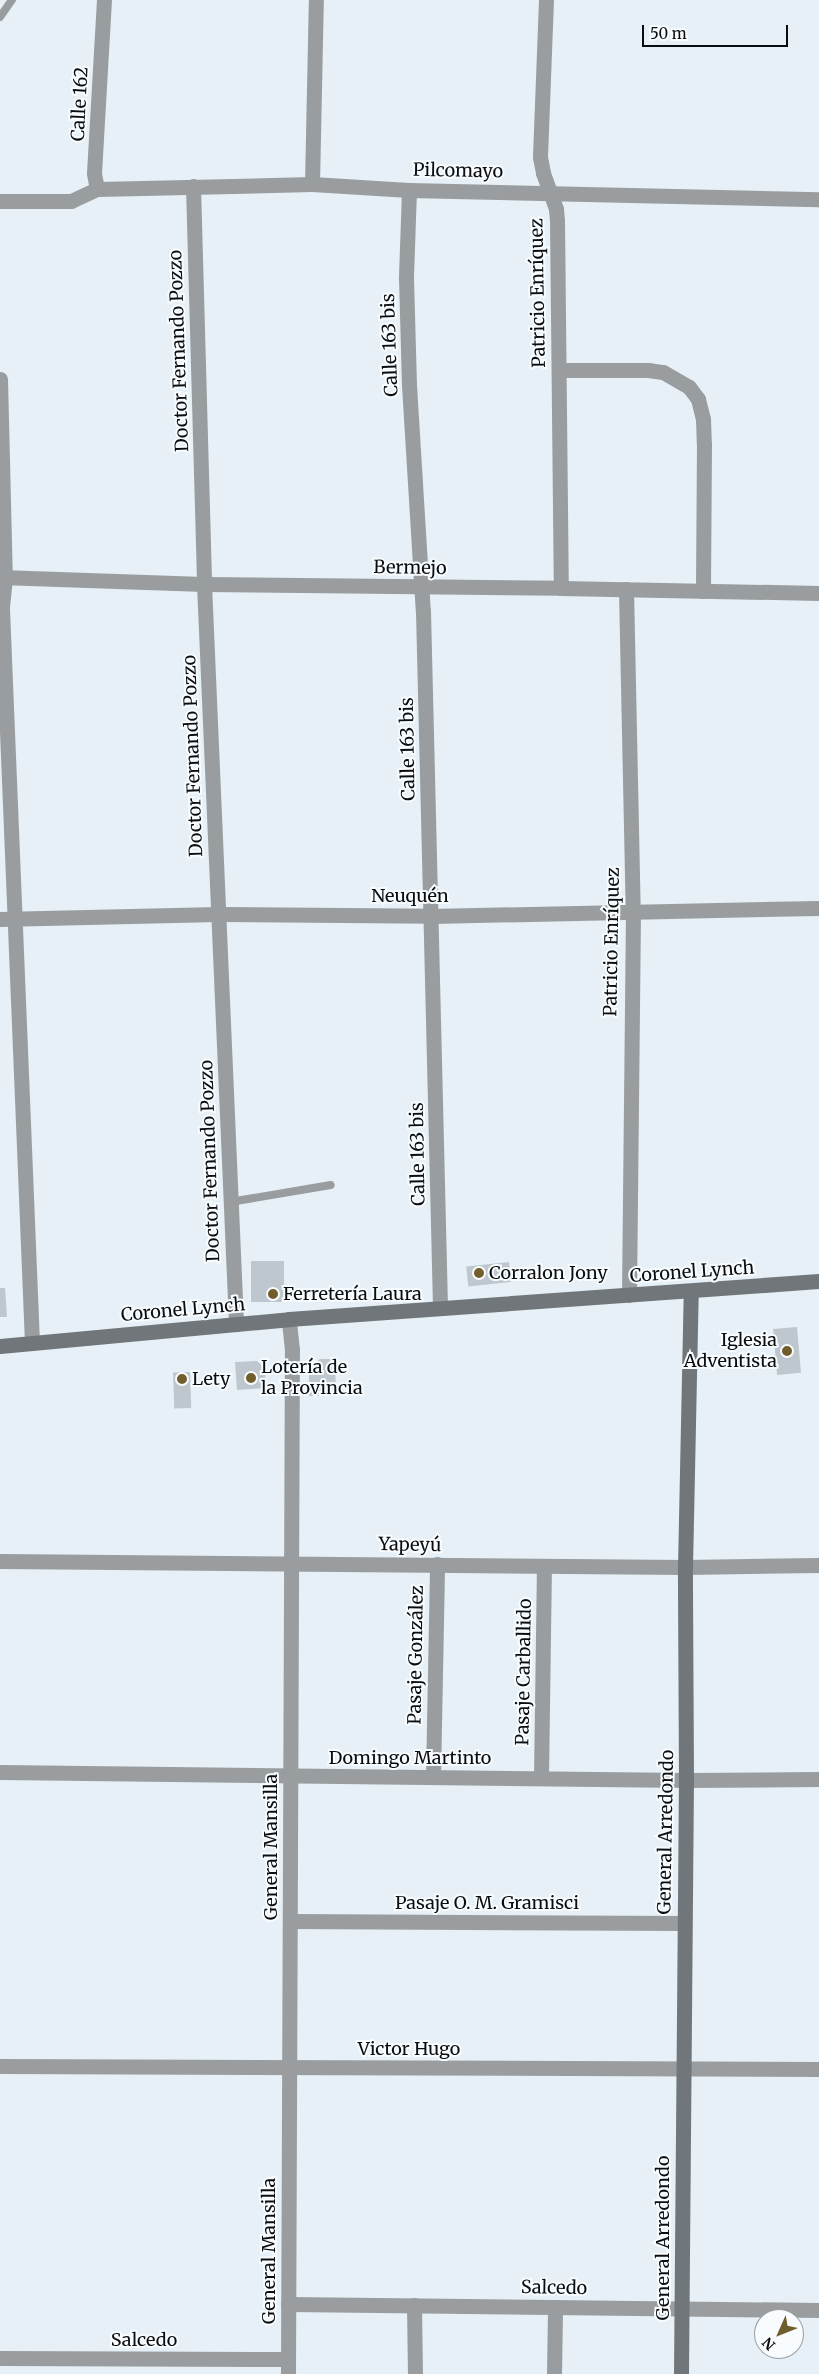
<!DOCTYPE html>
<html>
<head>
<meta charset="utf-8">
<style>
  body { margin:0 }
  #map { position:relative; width:819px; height:2374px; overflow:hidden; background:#e6f0f6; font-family:Merriweather,serif }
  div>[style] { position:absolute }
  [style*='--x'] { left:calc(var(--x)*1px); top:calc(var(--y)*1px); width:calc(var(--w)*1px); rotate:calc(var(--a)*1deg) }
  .building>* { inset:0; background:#bdc7cd; transform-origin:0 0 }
  .lane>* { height:8px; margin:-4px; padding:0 4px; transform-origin:4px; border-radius:4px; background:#999d9f }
  .street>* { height:15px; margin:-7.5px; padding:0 7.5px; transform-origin:7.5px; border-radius:7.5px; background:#999d9f }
  .secondary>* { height:15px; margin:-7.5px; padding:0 7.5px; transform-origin:7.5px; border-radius:7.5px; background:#707679 }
  .dots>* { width:14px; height:14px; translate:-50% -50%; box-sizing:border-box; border:2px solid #f8fcff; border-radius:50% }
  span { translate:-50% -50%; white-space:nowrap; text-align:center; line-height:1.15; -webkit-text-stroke:4px #f8fcff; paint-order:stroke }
  .street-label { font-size:18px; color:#0a0d0f }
  .poi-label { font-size:18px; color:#0a0d0f }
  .left { translate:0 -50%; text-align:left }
  .right { translate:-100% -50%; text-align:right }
  .north { position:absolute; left:754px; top:2309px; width:50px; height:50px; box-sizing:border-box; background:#f8fcff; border:1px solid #999c9f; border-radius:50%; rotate:226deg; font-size:14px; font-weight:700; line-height:20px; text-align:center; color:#0a0d0f }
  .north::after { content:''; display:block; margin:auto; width:18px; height:22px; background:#725d2c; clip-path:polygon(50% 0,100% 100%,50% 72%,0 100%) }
  .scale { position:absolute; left:642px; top:25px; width:146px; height:22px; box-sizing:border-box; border:2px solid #0a0d0f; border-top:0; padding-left:6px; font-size:15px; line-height:18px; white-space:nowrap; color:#0a0d0f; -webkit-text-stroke:4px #f8fcff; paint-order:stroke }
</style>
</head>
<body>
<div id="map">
  <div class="building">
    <i style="left:251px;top:1261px;width:33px;height:41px"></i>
    <i style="left:509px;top:1262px;width:20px;height:43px;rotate:84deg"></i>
    <i style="clip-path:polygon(0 1288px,5px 1288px,7px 1317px,0 1317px)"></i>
    <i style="left:797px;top:1327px;width:46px;height:24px;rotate:85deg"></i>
    <i style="clip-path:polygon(320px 1359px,335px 1359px,336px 1396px,309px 1396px,309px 1367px)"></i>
    <i style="clip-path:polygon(257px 1361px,265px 1368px,266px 1388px,237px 1390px,235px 1362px)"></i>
    <i style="left:190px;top:1372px;width:36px;height:17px;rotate:88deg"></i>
  </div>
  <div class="lane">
    <i style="--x:0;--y:17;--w:21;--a:-55"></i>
    <i style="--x:230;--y:1202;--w:102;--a:-9.6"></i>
  </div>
  <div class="street">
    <i style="--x:546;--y:0;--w:157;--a:92.2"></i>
    <i style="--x:540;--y:157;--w:16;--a:79"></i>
    <i style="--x:543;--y:173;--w:38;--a:70"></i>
    <i style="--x:556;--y:209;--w:12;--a:85"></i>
    <i style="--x:557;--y:221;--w:367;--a:89.4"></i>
    <i style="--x:312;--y:184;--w:184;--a:-88.8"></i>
    <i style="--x:193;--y:186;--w:398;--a:88.4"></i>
    <i style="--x:204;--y:584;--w:741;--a:87.52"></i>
    <i style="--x:97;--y:189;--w:215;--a:-1.3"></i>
    <i style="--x:312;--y:184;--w:97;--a:3.5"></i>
    <i style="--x:409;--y:190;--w:410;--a:1.3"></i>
    <i style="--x:409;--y:190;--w:88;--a:92"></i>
    <i style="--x:406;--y:278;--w:107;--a:88.4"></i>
    <i style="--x:409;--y:385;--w:226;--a:86.5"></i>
    <i style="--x:423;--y:611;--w:697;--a:88.6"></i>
    <i style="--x:0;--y:201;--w:71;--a:0"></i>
    <i style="--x:71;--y:201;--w:29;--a:-25"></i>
    <i style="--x:97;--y:189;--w:16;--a:-101"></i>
    <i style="--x:94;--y:173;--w:173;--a:-86.7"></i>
    <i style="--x:559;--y:370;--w:89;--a:0"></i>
    <i style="--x:648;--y:370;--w:15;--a:8"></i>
    <i style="--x:663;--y:372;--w:30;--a:30"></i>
    <i style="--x:689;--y:387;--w:15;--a:53"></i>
    <i style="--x:698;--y:399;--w:21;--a:76"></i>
    <i style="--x:703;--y:419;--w:25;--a:88"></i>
    <i style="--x:704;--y:444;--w:147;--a:90.4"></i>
    <i style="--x:0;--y:379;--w:199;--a:88.6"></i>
    <i style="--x:5;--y:578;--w:31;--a:96"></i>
    <i style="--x:2;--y:609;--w:734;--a:87.66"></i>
    <i style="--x:0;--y:577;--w:204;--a:2"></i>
    <i style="--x:204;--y:584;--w:357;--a:0.6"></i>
    <i style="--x:561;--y:588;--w:258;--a:1.1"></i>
    <i style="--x:626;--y:589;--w:323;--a:88.8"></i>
    <i style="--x:633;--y:912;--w:383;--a:90.6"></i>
    <i style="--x:0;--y:919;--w:218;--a:-1.3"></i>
    <i style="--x:218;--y:914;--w:213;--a:0.5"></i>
    <i style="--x:431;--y:916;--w:388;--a:-1.2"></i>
    <i style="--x:0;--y:1561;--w:685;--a:0.5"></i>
    <i style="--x:685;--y:1567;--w:134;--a:-0.9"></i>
    <i style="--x:0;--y:1772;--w:686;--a:0.67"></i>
    <i style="--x:686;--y:1780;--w:133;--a:-0.4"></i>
    <i style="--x:433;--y:1777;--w:213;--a:-88.9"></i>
    <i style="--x:541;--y:1778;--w:212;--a:-89.2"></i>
    <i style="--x:290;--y:1921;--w:394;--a:0.3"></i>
    <i style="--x:0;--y:2066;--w:819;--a:0.21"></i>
    <i style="--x:288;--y:2304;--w:531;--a:0.65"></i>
    <i style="--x:414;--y:2305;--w:69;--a:89.2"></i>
    <i style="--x:0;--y:2358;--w:287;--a:0.2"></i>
    <i style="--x:288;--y:2374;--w:1024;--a:-89.78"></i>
    <i style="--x:292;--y:1350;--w:31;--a:-96"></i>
    <i style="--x:554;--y:2374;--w:67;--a:-89.1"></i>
  </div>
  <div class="secondary">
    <i style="--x:0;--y:1346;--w:290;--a:-5.3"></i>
    <i style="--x:289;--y:1319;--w:531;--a:-4.1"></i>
    <i style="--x:681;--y:2374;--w:594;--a:-89.52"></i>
    <i style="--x:686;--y:1780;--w:213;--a:-90.3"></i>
    <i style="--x:685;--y:1567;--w:276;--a:-88.8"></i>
  </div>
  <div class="dots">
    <i style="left:479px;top:1273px;background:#725d2c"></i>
    <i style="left:273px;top:1294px;background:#725d2c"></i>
    <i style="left:787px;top:1351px;background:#725d2c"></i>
    <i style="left:251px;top:1378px;background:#725d2c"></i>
    <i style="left:182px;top:1379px;background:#725d2c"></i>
  </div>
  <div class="street-label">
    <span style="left:80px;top:104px;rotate:-87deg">Calle 162</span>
    <span style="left:458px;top:171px;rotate:1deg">Pilcomayo</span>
    <span style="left:538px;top:293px;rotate:-91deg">Patricio Enríquez</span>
    <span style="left:390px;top:345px;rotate:-92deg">Calle 163 bis</span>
    <span style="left:179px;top:351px;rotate:-92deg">Doctor Fernando Pozzo</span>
    <span style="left:410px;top:568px;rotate:1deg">Bermejo</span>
    <span style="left:408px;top:749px;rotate:-91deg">Calle 163 bis</span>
    <span style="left:193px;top:756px;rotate:-92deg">Doctor Fernando Pozzo</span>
    <span style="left:410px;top:896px">Neuquén</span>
    <span style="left:612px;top:942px;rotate:-89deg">Patricio Enríquez</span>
    <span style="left:418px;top:1154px;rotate:-91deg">Calle 163 bis</span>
    <span style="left:210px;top:1161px;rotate:-92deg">Doctor Fernando Pozzo</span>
    <span style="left:692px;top:1272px;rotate:-4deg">Coronel Lynch</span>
    <span style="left:183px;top:1310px;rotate:-5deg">Coronel Lynch</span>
    <span style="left:410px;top:1545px;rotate:1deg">Yapeyú</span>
    <span style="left:416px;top:1655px;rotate:-89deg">Pasaje González</span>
    <span style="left:524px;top:1672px;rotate:-89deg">Pasaje Carballido</span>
    <span style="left:410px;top:1758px">Domingo Martinto</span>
    <span style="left:666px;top:1832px;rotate:-89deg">General Arredondo</span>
    <span style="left:271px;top:1847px;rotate:-90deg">General Mansilla</span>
    <span style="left:487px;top:1903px">Pasaje O. M. Gramisci</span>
    <span style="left:409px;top:2049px">Victor Hugo</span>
    <span style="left:663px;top:2238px;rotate:-90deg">General Arredondo</span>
    <span style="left:269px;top:2251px;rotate:-90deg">General Mansilla</span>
    <span style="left:554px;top:2288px;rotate:1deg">Salcedo</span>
    <span style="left:144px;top:2340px">Salcedo</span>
  </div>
  <div class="poi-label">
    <span class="left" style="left:489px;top:1273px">Corralon Jony</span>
    <span class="left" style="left:283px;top:1294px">Ferretería Laura</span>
    <span class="right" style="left:777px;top:1351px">Iglesia<br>Adventista</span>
    <span class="left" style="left:261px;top:1378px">Lotería de<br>la Provincia</span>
    <span class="left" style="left:192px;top:1379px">Lety</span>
  </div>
  <div class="north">N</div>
  <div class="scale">50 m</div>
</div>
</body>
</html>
